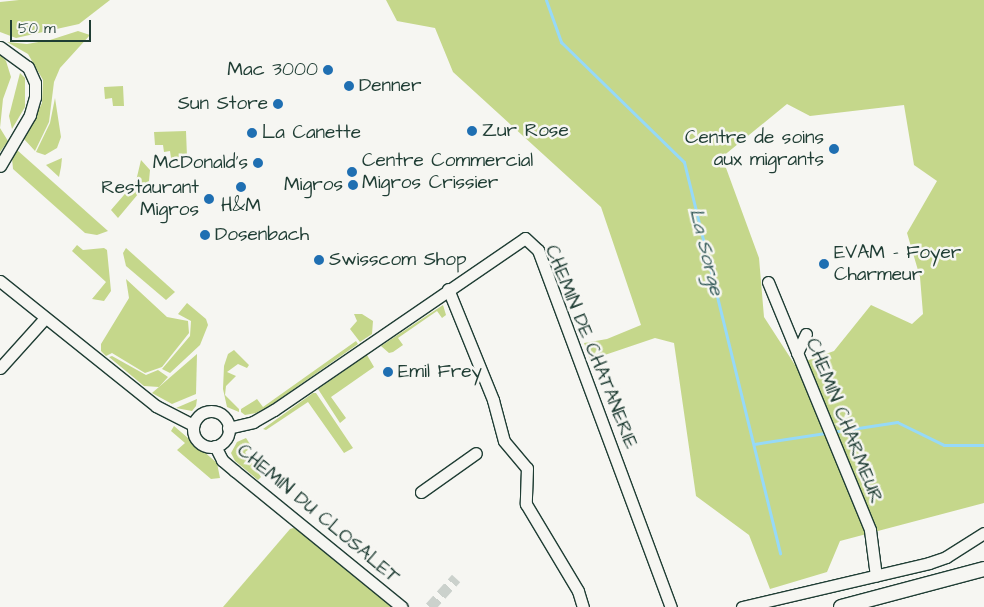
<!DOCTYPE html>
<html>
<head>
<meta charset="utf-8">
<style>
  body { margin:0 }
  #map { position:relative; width:984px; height:607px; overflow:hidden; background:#f6f6f2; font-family:"Architects Daughter",sans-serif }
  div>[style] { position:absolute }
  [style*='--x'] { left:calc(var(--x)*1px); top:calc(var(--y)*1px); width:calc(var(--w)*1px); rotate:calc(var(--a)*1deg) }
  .green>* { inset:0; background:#c5d78b }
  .stream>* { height:3px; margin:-1.5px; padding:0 1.5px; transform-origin:1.5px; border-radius:1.5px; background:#96d9f8 }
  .minor-tunnel>* { height:11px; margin-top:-5.5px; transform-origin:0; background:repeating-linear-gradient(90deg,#cbd1cc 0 11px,transparent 0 16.5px) }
  .roads { filter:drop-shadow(1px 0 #1f3d34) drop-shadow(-1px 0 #1f3d34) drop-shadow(0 1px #1f3d34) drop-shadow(0 -1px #1f3d34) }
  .minor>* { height:11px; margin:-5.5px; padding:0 5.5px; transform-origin:5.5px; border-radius:5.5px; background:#f6f6f2 }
  .minor>.ring { margin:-5.5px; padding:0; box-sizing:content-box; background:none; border:11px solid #f6f6f2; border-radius:50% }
  .major>* { height:14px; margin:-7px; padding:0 7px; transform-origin:7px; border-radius:7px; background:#f6f6f2 }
  .dots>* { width:14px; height:14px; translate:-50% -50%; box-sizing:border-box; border:2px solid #f6f6f2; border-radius:50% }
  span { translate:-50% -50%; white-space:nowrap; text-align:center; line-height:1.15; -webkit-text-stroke:5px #f6f6f2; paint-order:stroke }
  .poi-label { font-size:19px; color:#1f3d34 }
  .right { translate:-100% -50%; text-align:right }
  .left { translate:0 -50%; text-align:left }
  .street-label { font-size:19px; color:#1f3d34 }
  .water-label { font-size:20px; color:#375c5b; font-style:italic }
  .scale { position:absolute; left:10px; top:20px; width:81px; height:22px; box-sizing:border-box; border:2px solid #1f3d34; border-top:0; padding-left:6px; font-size:15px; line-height:18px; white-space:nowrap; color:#1f3d34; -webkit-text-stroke:4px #f6f6f2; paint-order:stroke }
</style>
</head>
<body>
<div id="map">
  <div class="green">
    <i style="clip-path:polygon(19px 0,110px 0,79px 24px,16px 38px,0 32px,0 2px)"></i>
    <i style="clip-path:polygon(evenodd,386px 0,984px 0,984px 503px,840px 541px,827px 572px,770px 589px,749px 535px,696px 496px,674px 343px,655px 338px,590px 360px,584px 343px,607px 339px,641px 325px,601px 207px,453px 72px,435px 28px,397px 21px,386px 0,787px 104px,810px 116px,904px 105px,914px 165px,937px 181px,907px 233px,920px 277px,923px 314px,912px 324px,871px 305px,834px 351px,795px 365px,764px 317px,759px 258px,722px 157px,787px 104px)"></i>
    <i style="clip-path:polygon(78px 31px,90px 35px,60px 68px,54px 82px,49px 122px,35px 151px,24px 139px,42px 103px,43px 80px,28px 54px,7px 42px,27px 44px,50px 40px)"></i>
    <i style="clip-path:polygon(0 54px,6px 61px,11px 77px,3px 99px,0 128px,8px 141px,0 152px)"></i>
    <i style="clip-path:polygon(20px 73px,25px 78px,25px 107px,12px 129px,9px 116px)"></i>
    <i style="clip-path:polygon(123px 86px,124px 106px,113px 106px,112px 98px,105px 99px,104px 87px)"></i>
    <i style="clip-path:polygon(55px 98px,61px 137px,57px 148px,45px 155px,36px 152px,50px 123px)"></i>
    <i style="clip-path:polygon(186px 131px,187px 157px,171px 158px,170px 151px,164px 152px,163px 145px,155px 145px,154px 132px)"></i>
    <i style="clip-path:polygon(17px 150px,108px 231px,97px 235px,85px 233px,13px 169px,12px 158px)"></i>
    <i style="clip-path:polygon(62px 158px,61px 167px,59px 177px,46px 165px)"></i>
    <i style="clip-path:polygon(141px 160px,150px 170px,149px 181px,118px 218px,111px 210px,136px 181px)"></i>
    <i style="clip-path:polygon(77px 245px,83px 250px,104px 248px,107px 250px,111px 291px,104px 301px,92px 299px,106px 282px,72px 251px)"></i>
    <i style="clip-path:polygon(126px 248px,175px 292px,166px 300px,126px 266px,123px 253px)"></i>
    <i style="clip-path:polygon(126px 279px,167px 317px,188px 321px,189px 333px,162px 367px,145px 373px,112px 353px,106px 356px,101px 351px,101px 344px,129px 298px)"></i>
    <i style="clip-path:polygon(187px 303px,206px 319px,208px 325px,200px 345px,170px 373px,162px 369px,190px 336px,191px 321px,178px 314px)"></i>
    <i style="clip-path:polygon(443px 305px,446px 315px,442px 318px,437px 311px,398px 338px,403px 345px,393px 352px,389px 353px,381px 346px)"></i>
    <i style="clip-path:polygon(354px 314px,362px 314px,373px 321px,372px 334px,360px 342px,350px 329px,357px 321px)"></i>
    <i style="clip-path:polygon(356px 341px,358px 344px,271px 405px,256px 413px,245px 415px,241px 412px,241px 409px,257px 399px,263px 407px)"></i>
    <i style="clip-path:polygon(234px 350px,249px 365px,247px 368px,238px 364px,227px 372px,236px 376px,226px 386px,225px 395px,239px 409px,239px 412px,227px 407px,223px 389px,224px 366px,228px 354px)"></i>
    <i style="clip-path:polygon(197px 354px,196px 394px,172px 404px,152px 393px)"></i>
    <i style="clip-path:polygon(367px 355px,374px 367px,331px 397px,346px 418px,340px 423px,318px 389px)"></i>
    <i style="clip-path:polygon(112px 356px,146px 375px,158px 370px,168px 377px,159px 387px,144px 386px,109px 357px)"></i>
    <i style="clip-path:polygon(313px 393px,316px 393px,353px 448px,344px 453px,308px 402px,266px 430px,263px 429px)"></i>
    <i style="clip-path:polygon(197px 399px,196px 406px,192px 411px,176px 408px)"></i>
    <i style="clip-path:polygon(174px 426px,217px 463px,220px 478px,211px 479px,177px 450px,185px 443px,171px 431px)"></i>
    <i style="clip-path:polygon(246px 438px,252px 447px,245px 452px,261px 477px,258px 480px,235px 461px,231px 453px,237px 442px)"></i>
    <i style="clip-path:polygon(297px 527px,395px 607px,223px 607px,290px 529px)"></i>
  </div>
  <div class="stream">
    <i style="--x:546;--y:0;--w:45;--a:70.3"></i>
    <i style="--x:561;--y:42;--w:172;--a:44.3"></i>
    <i style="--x:684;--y:162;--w:403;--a:76.2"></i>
    <i style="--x:754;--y:444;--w:145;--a:-8.7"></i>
    <i style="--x:897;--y:422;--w:52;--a:26.1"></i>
    <i style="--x:944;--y:445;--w:40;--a:0"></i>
  </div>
  <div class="minor-tunnel">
    <i style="--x:430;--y:607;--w:39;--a:-48"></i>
  </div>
  <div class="roads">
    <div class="minor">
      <i style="--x:0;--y:47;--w:34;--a:36"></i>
      <i style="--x:28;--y:67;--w:17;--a:66"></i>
      <i style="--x:35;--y:83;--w:14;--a:90"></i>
      <i style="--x:35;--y:97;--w:19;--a:106"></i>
      <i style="--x:30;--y:115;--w:59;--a:120.5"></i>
      <i style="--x:0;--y:281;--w:200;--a:38.7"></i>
      <i style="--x:156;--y:406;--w:42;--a:27.2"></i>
      <i style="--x:768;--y:282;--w:268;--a:67.6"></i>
      <i style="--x:870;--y:530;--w:46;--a:82.6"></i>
      <i style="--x:448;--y:289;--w:120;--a:67.9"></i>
      <i style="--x:493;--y:400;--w:42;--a:75"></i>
      <i style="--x:504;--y:441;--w:35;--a:50"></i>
      <i style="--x:527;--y:468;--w:36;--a:92"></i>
      <i style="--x:526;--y:504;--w:101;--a:59.1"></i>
      <i style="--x:578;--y:591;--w:17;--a:73"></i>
      <i style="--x:797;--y:353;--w:21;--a:-65"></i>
      <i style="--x:0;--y:368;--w:67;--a:-48"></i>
      <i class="ring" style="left:193px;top:411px;width:25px;height:25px"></i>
      <i style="--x:228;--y:428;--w:26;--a:-13"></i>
      <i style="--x:253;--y:422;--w:24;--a:-30"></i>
      <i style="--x:274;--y:410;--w:304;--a:-34.4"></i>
      <i style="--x:525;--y:238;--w:18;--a:43"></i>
      <i style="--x:538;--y:250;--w:381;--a:69.6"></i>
      <i style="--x:215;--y:446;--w:16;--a:63"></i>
      <i style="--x:222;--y:460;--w:17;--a:40"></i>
      <i style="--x:235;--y:471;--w:215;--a:39.2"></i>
      <i style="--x:421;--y:492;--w:67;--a:-35.3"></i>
      <i style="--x:742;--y:607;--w:192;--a:-13.2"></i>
      <i style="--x:929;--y:563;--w:18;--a:-19"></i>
      <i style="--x:946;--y:557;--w:45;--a:-32.3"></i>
    </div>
    <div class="major">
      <i style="--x:841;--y:607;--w:148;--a:-14.9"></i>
    </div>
  </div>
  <div class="dots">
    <i style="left:328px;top:70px;background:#1f6fb2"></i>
    <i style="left:349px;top:86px;background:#1f6fb2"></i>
    <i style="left:278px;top:104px;background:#1f6fb2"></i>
    <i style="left:472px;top:131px;background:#1f6fb2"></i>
    <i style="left:252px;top:133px;background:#1f6fb2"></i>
    <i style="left:834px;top:149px;background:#1f6fb2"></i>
    <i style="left:258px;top:163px;background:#1f6fb2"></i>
    <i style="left:352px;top:172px;background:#1f6fb2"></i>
    <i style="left:353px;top:185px;background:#1f6fb2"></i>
    <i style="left:241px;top:187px;background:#1f6fb2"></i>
    <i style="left:209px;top:199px;background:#1f6fb2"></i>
    <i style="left:205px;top:235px;background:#1f6fb2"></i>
    <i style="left:319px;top:260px;background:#1f6fb2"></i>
    <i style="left:824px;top:264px;background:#1f6fb2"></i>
    <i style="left:388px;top:372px;background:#1f6fb2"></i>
  </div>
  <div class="poi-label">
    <span class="right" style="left:318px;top:70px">Mac 3000</span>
    <span class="left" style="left:359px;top:86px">Denner</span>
    <span class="right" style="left:268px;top:104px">Sun Store</span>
    <span class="left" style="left:482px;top:131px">Zur Rose</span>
    <span class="left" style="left:262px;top:133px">La Canette</span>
    <span class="right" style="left:824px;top:149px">Centre de soins<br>aux migrants</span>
    <span class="left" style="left:362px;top:172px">Centre Commercial<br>Migros Crissier</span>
    <span class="right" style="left:248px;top:163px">McDonald's</span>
    <span class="right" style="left:343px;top:185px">Migros</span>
    <span class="right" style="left:199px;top:199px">Restaurant<br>Migros</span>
    <span style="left:241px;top:206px">H&amp;M</span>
    <span class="left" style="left:215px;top:235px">Dosenbach</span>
    <span class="left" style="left:834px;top:264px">EVAM - Foyer<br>Charmeur</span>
    <span class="left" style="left:329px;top:260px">Swisscom Shop</span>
    <span class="left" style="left:398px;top:372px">Emil Frey</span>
  </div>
  <div class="street-label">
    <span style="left:591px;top:347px;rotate:68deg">CHEMIN DE CHATANERIE</span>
    <span style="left:844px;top:421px;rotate:68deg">CHEMIN CHARMEUR</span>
    <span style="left:318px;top:514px;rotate:40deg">CHEMIN DU CLOSALET</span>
  </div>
  <div class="water-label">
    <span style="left:706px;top:252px;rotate:76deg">La Sorge</span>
  </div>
  <div class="scale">50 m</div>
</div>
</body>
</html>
